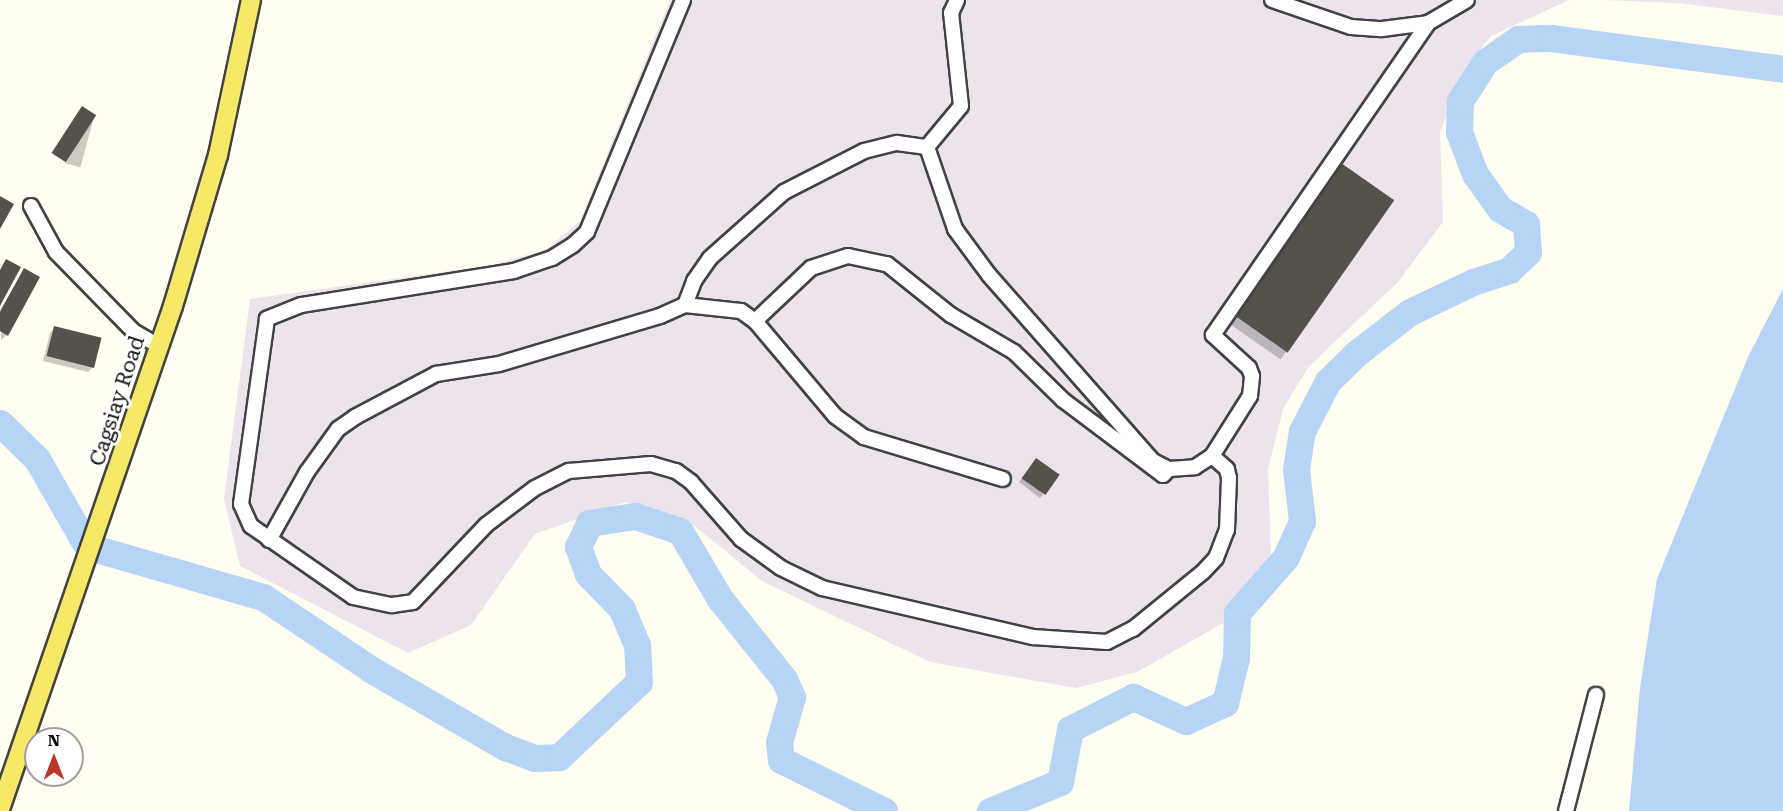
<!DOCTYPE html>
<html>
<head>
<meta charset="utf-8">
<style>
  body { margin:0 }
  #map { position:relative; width:1783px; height:811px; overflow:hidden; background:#fffef0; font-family:"Roboto Serif",serif }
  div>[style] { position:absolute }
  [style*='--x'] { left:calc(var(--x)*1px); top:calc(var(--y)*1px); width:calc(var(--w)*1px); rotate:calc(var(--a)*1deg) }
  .industrial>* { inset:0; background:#ede3ec }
  .water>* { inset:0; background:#b6d4f5 }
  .shadow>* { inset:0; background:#0003; transform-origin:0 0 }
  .river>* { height:27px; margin:-13.5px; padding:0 13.5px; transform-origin:13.5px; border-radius:13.5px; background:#b6d4f5 }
  .building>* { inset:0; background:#57514b; transform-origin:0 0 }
  .roads { filter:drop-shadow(2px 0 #424242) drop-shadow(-2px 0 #424242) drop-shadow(0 2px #424242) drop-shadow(0 -2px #424242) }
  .minor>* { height:14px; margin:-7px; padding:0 7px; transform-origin:7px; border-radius:7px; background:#fff }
  .major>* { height:18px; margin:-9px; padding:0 9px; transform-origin:9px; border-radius:9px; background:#f7e968 }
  span { translate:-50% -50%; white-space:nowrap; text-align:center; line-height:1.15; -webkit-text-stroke:6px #fff; paint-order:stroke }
  .street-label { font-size:21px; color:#0f0f0f }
  .north { position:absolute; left:24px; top:727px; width:60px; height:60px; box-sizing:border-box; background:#fff; border:2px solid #9f9f9f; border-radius:50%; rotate:0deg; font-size:16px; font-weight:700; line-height:24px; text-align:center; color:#0f0f0f }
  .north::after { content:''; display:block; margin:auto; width:21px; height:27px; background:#bd3728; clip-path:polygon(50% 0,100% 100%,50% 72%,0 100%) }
</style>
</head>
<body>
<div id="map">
  <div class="industrial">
    <i style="clip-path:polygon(670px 0,1569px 0,1491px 36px,1468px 64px,1440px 132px,1443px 222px,1397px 283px,1309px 366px,1283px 409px,1268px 469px,1271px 554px,1225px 622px,1137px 672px,1076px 688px,930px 662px,762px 581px,690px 522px,625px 502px,535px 534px,471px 625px,408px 653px,240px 566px,224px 499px,250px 299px,493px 265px,545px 250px,580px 221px)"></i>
    <i style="clip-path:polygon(1604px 0,1783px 0,1783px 16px,1679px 3px)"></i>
  </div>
  <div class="water">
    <i style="clip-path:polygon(1783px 289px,1783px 811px,1629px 811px,1640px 688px,1657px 579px,1748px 357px)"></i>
  </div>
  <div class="shadow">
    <i style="left:79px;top:111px;width:16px;height:54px;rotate:15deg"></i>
    <i style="left:1341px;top:165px;width:62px;height:194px;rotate:35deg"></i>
    <i style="clip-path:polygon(24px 270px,7px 335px,1px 340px,0 310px)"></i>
    <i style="clip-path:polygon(55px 328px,94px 366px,88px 372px,43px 361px,50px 333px)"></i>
    <i style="clip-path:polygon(1033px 463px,1043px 495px,1040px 498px,1019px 482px)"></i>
  </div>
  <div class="river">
    <i style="--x:0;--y:423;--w:52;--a:44.2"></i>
    <i style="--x:37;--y:459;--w:95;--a:60.2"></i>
    <i style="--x:100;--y:550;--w:170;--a:16.1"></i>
    <i style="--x:263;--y:597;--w:131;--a:33.8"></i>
    <i style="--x:372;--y:670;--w:154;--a:30.1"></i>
    <i style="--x:505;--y:747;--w:32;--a:20"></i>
    <i style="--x:535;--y:758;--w:24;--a:-2"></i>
    <i style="--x:559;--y:757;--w:110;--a:-43.2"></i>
    <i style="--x:639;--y:682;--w:37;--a:-93"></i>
    <i style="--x:637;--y:645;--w:39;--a:-113"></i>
    <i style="--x:622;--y:609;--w:49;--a:-134.2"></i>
    <i style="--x:588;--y:574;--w:29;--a:-110"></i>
    <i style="--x:578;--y:547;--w:26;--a:-65"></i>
    <i style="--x:589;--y:523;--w:47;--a:-8.7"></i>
    <i style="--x:635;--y:516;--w:47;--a:18.4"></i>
    <i style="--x:680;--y:531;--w:79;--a:59.5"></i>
    <i style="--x:720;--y:599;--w:102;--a:51.3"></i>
    <i style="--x:784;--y:679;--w:20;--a:66"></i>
    <i style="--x:792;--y:697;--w:47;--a:106.1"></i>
    <i style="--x:779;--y:742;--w:18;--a:84"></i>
    <i style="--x:781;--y:760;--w:115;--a:26.3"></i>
    <i style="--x:990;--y:811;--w:76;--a:-22.5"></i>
    <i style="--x:1060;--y:782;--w:54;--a:-79.3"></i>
    <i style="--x:1070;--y:729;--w:71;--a:-26.9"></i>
    <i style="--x:1133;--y:697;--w:58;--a:24.4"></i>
    <i style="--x:1186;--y:721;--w:43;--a:-24.8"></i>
    <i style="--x:1225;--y:703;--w:46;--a:-76.3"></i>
    <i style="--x:1236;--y:658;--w:45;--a:-88.7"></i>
    <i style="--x:1237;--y:613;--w:74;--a:-48.8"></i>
    <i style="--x:1286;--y:557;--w:39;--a:-66"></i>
    <i style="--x:1302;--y:521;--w:52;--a:-96.6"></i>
    <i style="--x:1296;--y:469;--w:38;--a:-81"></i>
    <i style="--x:1302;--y:431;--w:56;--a:-62.5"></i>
    <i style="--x:1328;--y:381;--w:42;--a:-44"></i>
    <i style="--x:1358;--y:352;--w:66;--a:-37.6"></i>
    <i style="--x:1410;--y:312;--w:70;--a:-25.5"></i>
    <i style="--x:1473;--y:282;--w:38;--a:-18"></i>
    <i style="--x:1509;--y:270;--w:26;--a:-43"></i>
    <i style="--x:1528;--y:252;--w:28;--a:-94"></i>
    <i style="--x:1526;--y:224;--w:30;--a:-150"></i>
    <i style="--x:1500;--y:209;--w:43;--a:-125.5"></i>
    <i style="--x:1475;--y:174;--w:45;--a:-110.9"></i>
    <i style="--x:1459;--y:132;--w:31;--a:-88"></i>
    <i style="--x:1460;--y:101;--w:46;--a:-57.3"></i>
    <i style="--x:1485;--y:62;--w:40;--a:-34.9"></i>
    <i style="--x:1518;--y:39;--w:33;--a:-2"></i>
    <i style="--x:1551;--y:38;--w:234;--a:7.6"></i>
  </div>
  <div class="building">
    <i style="left:82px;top:106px;width:17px;height:56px;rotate:33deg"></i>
    <i style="left:1341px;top:163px;width:65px;height:186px;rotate:35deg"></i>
    <i style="clip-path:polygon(0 196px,14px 204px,0 229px)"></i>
    <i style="clip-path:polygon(6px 259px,21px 267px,0 306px,0 270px)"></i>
    <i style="clip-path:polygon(24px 268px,40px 277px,8px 336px,0 331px,0 312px)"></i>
    <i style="left:54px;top:326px;width:49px;height:31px;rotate:14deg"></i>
    <i style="left:1036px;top:458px;width:29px;height:25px;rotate:35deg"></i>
  </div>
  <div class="roads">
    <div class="minor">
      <i style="--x:683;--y:0;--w:251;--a:112.5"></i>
      <i style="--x:587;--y:232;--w:19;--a:137"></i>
      <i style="--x:573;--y:245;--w:25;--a:148"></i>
      <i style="--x:552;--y:258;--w:40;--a:161.1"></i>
      <i style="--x:514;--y:271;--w:216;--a:170.9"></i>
      <i style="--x:301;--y:305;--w:37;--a:158"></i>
      <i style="--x:267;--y:319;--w:187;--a:98"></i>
      <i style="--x:241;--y:504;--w:24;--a:66"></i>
      <i style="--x:251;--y:526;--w:124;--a:34.8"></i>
      <i style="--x:353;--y:597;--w:40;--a:12"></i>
      <i style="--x:392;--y:605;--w:21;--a:-8"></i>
      <i style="--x:413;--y:602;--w:106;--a:-46.5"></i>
      <i style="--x:486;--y:525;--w:61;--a:-37.1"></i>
      <i style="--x:535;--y:488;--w:38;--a:-27"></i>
      <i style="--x:569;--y:471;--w:82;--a:-4.9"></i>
      <i style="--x:651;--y:464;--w:26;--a:16"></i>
      <i style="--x:676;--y:471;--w:19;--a:36"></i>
      <i style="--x:691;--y:482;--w:76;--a:48.7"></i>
      <i style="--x:741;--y:539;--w:49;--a:35.9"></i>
      <i style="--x:781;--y:568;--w:46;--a:26"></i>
      <i style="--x:822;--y:588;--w:217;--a:13.1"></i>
      <i style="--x:1033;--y:637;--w:74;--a:3.9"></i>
      <i style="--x:1107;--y:642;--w:29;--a:-27"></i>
      <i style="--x:1133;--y:629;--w:90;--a:-39.2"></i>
      <i style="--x:1203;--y:572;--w:19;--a:-47"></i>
      <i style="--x:1216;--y:558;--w:30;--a:-69"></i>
      <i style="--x:1227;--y:530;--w:52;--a:-87.8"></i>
      <i style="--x:1229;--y:478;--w:9;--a:-103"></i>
      <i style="--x:1227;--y:469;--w:20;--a:-139"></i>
      <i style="--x:1212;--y:456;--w:71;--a:-57.7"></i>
      <i style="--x:1250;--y:396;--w:20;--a:-84"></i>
      <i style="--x:1252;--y:376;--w:9;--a:-111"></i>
      <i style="--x:1249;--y:368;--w:49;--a:-137.5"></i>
      <i style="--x:1213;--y:335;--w:379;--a:-55.4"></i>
      <i style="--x:1428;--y:23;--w:45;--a:-30.5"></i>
      <i style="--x:1272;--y:0;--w:83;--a:18.9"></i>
      <i style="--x:1351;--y:27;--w:31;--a:4"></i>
      <i style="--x:1382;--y:29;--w:46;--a:-7.4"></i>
      <i style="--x:927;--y:147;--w:87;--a:71.1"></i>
      <i style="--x:955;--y:229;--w:57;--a:53.5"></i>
      <i style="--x:989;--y:275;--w:248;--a:48.6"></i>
      <i style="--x:1153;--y:461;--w:18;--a:27"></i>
      <i style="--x:1169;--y:469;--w:26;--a:-4"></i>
      <i style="--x:1195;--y:467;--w:20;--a:-33"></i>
      <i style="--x:31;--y:206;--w:52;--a:61.5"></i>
      <i style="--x:56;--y:252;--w:110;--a:45.7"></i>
      <i style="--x:133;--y:331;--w:30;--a:30"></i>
      <i style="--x:685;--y:305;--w:56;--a:6.1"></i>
      <i style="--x:741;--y:311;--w:17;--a:36"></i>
      <i style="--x:755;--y:321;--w:124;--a:49.9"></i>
      <i style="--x:835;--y:416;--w:36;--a:36"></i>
      <i style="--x:864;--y:437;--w:145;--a:16.8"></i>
      <i style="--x:755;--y:321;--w:77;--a:-43.4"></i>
      <i style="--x:811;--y:268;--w:39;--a:-18"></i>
      <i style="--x:848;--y:256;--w:40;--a:12"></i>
      <i style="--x:887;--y:264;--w:82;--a:38.6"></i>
      <i style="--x:951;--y:315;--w:73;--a:30.4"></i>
      <i style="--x:1014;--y:352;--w:69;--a:44.4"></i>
      <i style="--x:1063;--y:400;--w:125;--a:36.9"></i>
      <i style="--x:1163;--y:475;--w:8;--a:-45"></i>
      <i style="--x:269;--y:540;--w:78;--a:-60.8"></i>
      <i style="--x:307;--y:472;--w:53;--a:-54.2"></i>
      <i style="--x:338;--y:429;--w:21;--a:-35"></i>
      <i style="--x:355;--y:417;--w:92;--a:-28"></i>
      <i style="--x:436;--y:374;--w:64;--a:-9"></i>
      <i style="--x:499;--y:364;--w:168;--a:-16.6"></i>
      <i style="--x:660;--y:316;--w:27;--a:-24"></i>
      <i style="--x:685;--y:305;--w:26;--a:-69"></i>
      <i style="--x:694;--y:281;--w:28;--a:-55"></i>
      <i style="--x:710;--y:258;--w:99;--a:-41.7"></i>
      <i style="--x:784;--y:192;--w:90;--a:-27.1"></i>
      <i style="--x:864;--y:151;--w:34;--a:-14"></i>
      <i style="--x:897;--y:143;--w:30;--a:8"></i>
      <i style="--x:927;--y:147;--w:53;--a:-50.3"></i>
      <i style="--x:961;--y:106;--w:94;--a:-96.1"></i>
      <i style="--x:951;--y:13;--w:14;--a:-65"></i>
      <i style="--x:1566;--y:811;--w:120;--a:-75.5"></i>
    </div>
    <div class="major">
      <i style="--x:0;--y:809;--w:532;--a:-71.02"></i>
      <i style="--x:173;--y:306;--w:158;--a:-73.4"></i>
      <i style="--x:218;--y:155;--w:158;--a:-78"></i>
    </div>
  </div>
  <div class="street-label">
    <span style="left:117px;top:401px;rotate:-72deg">Cagsiay Road</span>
  </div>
  <div class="north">N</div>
</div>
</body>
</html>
